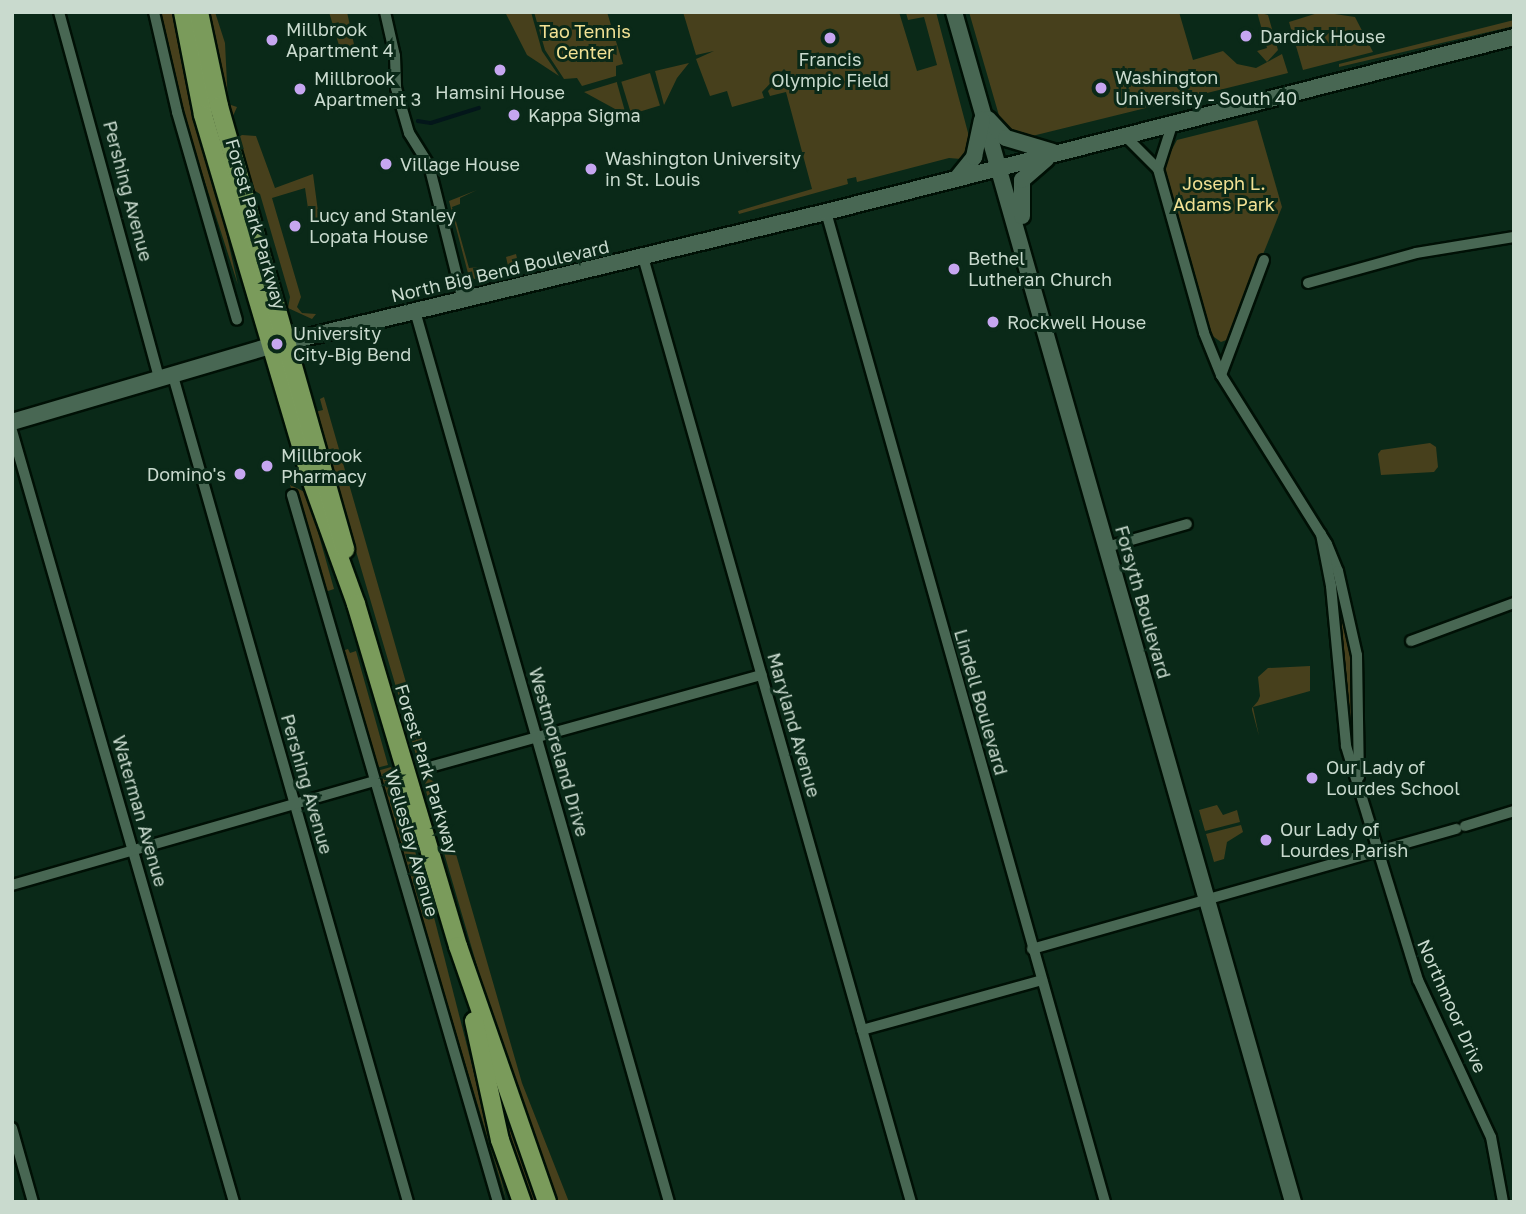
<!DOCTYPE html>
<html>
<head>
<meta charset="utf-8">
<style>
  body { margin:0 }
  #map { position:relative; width:1526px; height:1214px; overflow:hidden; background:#0a2918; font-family:"Golos Text",sans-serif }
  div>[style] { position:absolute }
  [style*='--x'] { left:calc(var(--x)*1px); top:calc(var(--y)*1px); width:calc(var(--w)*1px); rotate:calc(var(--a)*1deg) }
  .green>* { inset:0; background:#47401c; transform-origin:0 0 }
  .stream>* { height:3.5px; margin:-1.75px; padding:0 1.75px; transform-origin:1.75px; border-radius:1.75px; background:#03161a }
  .roads { filter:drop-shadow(2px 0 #001005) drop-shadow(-2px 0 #001005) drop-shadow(0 2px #001005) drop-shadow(0 -2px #001005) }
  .street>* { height:10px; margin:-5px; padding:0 5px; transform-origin:5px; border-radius:5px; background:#486753 }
  .secondary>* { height:16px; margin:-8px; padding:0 8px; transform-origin:8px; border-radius:8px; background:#486753 }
  .primary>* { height:18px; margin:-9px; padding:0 9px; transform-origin:9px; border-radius:9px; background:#7a9b5b }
  .dots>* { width:19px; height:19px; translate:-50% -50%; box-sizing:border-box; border:4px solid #0a2918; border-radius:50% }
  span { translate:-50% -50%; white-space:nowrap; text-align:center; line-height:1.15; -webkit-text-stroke:6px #0a2918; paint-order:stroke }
  .poi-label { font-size:18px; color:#c9dace }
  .left { translate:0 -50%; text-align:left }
  .right { translate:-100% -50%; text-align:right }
  .park-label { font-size:18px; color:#f2e194 }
  .street-label { font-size:18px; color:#c9dace }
  .frame { position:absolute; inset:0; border:14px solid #c9dace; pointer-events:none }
</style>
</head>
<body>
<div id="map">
  <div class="green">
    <i style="clip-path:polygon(159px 12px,176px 12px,238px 285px,177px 95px)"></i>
    <i style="clip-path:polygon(208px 12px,215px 12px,225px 43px,228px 104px,237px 107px,233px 116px,229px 112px,221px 79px)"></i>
    <i style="clip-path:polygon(329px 12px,347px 12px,355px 49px,341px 52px)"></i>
    <i style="clip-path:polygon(505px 12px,531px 12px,542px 51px,559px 76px,527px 55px)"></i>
    <i style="clip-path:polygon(534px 12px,607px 12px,623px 64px,616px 66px,616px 76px,582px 86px,577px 78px,564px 79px,545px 50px)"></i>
    <i style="clip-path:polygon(683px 12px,899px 12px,917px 71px,937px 65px,924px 17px,908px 20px,906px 13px,936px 12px,971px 144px,961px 159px,949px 158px,857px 182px,856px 177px,847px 179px,848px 184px,739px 214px,738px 211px,812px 189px,786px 92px,770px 96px,768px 91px,787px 72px,784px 69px,762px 92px,764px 98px,732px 107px,727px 91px,710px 96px,696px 59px,714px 51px,696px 55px)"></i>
    <i style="clip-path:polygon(969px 12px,1179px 12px,1193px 60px,1223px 51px,1237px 64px,1256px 68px,1282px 54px,1288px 73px,1028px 137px,1011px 132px,1000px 119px)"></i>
    <i style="clip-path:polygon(1257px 12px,1268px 15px,1278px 50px,1267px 62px,1257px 51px,1267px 48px)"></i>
    <i style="clip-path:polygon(1321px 12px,1355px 17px,1373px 52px,1303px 70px,1289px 22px)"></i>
    <i style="clip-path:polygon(1514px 20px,1514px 26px,1339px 67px,1339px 64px)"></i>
    <i style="clip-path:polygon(689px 63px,677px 78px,664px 105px,655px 71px)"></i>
    <i style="left:650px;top:73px;width:34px;height:30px;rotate:73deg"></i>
    <i style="clip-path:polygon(617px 82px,617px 83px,626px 115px,584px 92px)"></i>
    <i style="clip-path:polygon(1257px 120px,1282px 207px,1229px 339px,1221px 342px,1207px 332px,1163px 166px,1177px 140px)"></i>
    <i style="clip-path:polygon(242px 135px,256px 136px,275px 188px,313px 174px,319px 219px,310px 222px,305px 188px,272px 198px,301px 297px,297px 307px,302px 313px,316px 314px,312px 319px,288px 308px,290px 297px,260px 194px,252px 189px,237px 138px)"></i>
    <i style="clip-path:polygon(477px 190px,460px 198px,460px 204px,452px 207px,469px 268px,479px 267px,481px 272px,508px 266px,506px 257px,516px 254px,519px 267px,475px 279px,469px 277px,449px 201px)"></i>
    <i style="clip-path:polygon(324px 397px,426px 752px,416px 755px,315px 412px,323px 410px,320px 399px)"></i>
    <i style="clip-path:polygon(1430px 443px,1436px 447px,1438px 467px,1434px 472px,1381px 475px,1378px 454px,1381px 450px)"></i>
    <i style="clip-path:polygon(290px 485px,307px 493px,334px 589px,325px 592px)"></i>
    <i style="clip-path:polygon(1337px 590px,1355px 662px,1353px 755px,1344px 717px)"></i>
    <i style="clip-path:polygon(348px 649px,350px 653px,356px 651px,388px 765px,376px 768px,342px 651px)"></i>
    <i style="clip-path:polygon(1310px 666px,1310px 691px,1253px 707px,1259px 736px,1252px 710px,1252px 708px,1258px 701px,1260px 696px,1258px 677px,1268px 668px)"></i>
    <i style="clip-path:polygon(391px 767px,435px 921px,507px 1202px,377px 771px)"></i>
    <i style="clip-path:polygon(432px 771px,522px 1083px,569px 1202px,555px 1202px,505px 1062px,421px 774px)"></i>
    <i style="clip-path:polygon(1217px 805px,1223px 815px,1237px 810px,1240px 822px,1205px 831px,1199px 810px)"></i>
    <i style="clip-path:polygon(1241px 825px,1243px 832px,1227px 842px,1224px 859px,1214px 862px,1206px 834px)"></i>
    <i style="clip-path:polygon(494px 1069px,512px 1130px,540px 1202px,527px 1202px,513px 1165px)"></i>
  </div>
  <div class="stream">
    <i style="--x:418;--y:121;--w:13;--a:9"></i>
    <i style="--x:431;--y:123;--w:50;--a:-17.4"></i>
  </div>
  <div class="roads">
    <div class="street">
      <i style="--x:59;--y:12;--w:382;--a:74.7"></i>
      <i style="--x:154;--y:12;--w:103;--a:77"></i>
      <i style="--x:177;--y:112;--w:216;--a:73.9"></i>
      <i style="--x:385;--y:12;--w:45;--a:77.2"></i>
      <i style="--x:395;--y:56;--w:32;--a:88"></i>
      <i style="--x:396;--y:88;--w:47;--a:73.9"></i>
      <i style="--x:409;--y:133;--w:38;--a:58"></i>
      <i style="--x:429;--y:165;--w:139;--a:75.9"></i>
      <i style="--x:1125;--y:136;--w:47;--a:45"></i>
      <i style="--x:1158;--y:169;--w:170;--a:74.3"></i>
      <i style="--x:1204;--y:333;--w:45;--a:68"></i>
      <i style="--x:1158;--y:169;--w:46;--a:-72.3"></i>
      <i style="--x:826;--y:212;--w:1029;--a:74.26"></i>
      <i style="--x:643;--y:257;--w:982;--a:74.17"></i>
      <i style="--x:1264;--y:260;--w:123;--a:110.5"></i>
      <i style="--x:1221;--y:375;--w:199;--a:57.9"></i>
      <i style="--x:1327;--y:544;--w:29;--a:68"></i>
      <i style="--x:1338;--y:571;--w:86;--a:77.3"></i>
      <i style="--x:1357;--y:655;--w:122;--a:89.1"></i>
      <i style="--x:1308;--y:283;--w:112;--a:-15.5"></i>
      <i style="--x:1416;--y:253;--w:99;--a:-9.3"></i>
      <i style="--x:415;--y:311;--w:926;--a:74.09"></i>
      <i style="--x:173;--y:376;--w:859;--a:74.12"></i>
      <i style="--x:12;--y:431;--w:802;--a:73.94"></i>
      <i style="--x:292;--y:495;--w:736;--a:73.76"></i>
      <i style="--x:1321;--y:534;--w:53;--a:79.1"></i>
      <i style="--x:1331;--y:586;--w:161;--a:84.6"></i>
      <i style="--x:1346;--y:746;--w:245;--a:72.9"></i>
      <i style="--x:1418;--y:980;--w:173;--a:65.1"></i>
      <i style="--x:1491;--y:1137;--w:66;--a:79.5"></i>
      <i style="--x:1107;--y:547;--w:83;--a:-16"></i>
      <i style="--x:1411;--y:641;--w:110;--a:-20.3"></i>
      <i style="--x:433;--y:766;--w:341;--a:-15.5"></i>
      <i style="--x:1465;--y:826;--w:51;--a:-17"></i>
      <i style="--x:12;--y:885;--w:378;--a:-16"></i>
      <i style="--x:1032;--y:949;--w:441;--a:-15.8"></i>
      <i style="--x:862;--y:1030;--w:187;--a:-15.5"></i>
      <i style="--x:12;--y:1128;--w:77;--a:74.2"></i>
    </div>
    <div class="secondary">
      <i style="--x:954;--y:12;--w:1237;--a:74.1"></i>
      <i style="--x:988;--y:119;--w:26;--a:47"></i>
      <i style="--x:1006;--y:138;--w:49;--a:16.6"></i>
      <i style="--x:958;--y:177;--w:26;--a:-51"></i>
      <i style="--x:974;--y:157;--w:38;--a:-78"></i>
      <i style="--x:1022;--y:216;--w:36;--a:-90"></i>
      <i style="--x:1022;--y:180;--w:32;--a:-41"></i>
      <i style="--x:12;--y:422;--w:269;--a:-16.4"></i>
      <i style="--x:270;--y:346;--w:572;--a:-13.55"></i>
      <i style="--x:826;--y:212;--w:710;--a:-14.27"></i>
    </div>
    <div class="primary">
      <i style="--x:183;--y:12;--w:105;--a:79"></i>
      <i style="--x:203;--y:115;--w:374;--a:73.5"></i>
      <i style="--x:309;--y:474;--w:138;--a:70.1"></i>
      <i style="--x:356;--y:604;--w:357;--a:73.4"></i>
      <i style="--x:458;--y:946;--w:271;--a:70.8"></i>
      <i style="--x:199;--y:12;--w:96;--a:78"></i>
      <i style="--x:219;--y:106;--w:461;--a:74.1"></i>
      <i style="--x:474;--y:1021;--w:122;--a:77.7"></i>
      <i style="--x:500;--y:1140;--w:66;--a:70.5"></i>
    </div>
  </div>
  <div class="dots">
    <i style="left:1246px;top:36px;background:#c6a6f0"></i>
    <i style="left:830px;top:38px;background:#c6a6f0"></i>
    <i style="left:272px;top:40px;background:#c6a6f0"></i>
    <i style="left:500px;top:70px;background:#c6a6f0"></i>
    <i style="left:1101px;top:88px;background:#c6a6f0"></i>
    <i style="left:300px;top:89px;background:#c6a6f0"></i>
    <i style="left:514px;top:115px;background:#c6a6f0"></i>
    <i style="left:386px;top:164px;background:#c6a6f0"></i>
    <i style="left:591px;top:169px;background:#c6a6f0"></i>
    <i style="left:295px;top:226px;background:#c6a6f0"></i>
    <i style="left:954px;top:269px;background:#c6a6f0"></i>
    <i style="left:993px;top:322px;background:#c6a6f0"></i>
    <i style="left:277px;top:344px;background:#c6a6f0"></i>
    <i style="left:267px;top:466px;background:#c6a6f0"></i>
    <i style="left:240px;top:474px;background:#c6a6f0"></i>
    <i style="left:1312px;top:778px;background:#c6a6f0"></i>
    <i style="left:1266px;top:840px;background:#c6a6f0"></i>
  </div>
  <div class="poi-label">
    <span class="left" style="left:286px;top:40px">Millbrook<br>Apartment 4</span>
    <span class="left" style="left:1260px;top:36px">Dardick House</span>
    <span style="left:830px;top:70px">Francis<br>Olympic Field</span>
    <span class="left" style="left:1115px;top:88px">Washington<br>University - South 40</span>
    <span class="left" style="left:314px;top:89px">Millbrook<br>Apartment 3</span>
    <span style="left:500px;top:92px">Hamsini House</span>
    <span class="left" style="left:528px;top:115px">Kappa Sigma</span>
    <span class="left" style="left:605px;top:169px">Washington University<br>in St. Louis</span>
    <span class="left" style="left:400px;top:164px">Village House</span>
    <span class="left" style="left:309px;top:226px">Lucy and Stanley<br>Lopata House</span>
    <span class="left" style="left:968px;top:269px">Bethel<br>Lutheran Church</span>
    <span class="left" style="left:1007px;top:322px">Rockwell House</span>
    <span class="left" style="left:293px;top:344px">University<br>City-Big Bend</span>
    <span class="left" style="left:281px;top:466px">Millbrook<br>Pharmacy</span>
    <span class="right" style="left:226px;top:474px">Domino's</span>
    <span class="left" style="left:1326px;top:778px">Our Lady of<br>Lourdes School</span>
    <span class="left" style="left:1280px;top:840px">Our Lady of<br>Lourdes Parish</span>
  </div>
  <div class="park-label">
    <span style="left:585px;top:42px">Tao Tennis<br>Center</span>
    <span style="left:1224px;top:194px">Joseph L.<br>Adams Park</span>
  </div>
  <div class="street-label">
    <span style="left:128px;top:191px;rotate:75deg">Pershing Avenue</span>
    <span style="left:256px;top:224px;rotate:74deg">Forest Park Parkway</span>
    <span style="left:500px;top:271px;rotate:-13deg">North Big Bend Boulevard</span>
    <span style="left:1143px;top:602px;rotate:74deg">Forsyth Boulevard</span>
    <span style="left:981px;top:702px;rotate:74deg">Lindell Boulevard</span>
    <span style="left:794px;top:725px;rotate:74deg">Maryland Avenue</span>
    <span style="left:559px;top:752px;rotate:74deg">Westmoreland Drive</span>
    <span style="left:427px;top:769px;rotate:73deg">Forest Park Parkway</span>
    <span style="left:307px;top:784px;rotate:74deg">Pershing Avenue</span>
    <span style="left:140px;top:811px;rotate:74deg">Waterman Avenue</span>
    <span style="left:412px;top:843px;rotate:74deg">Wellesley Avenue</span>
    <span style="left:1452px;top:1006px;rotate:66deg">Northmoor Drive</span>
  </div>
  <div class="frame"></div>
</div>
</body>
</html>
